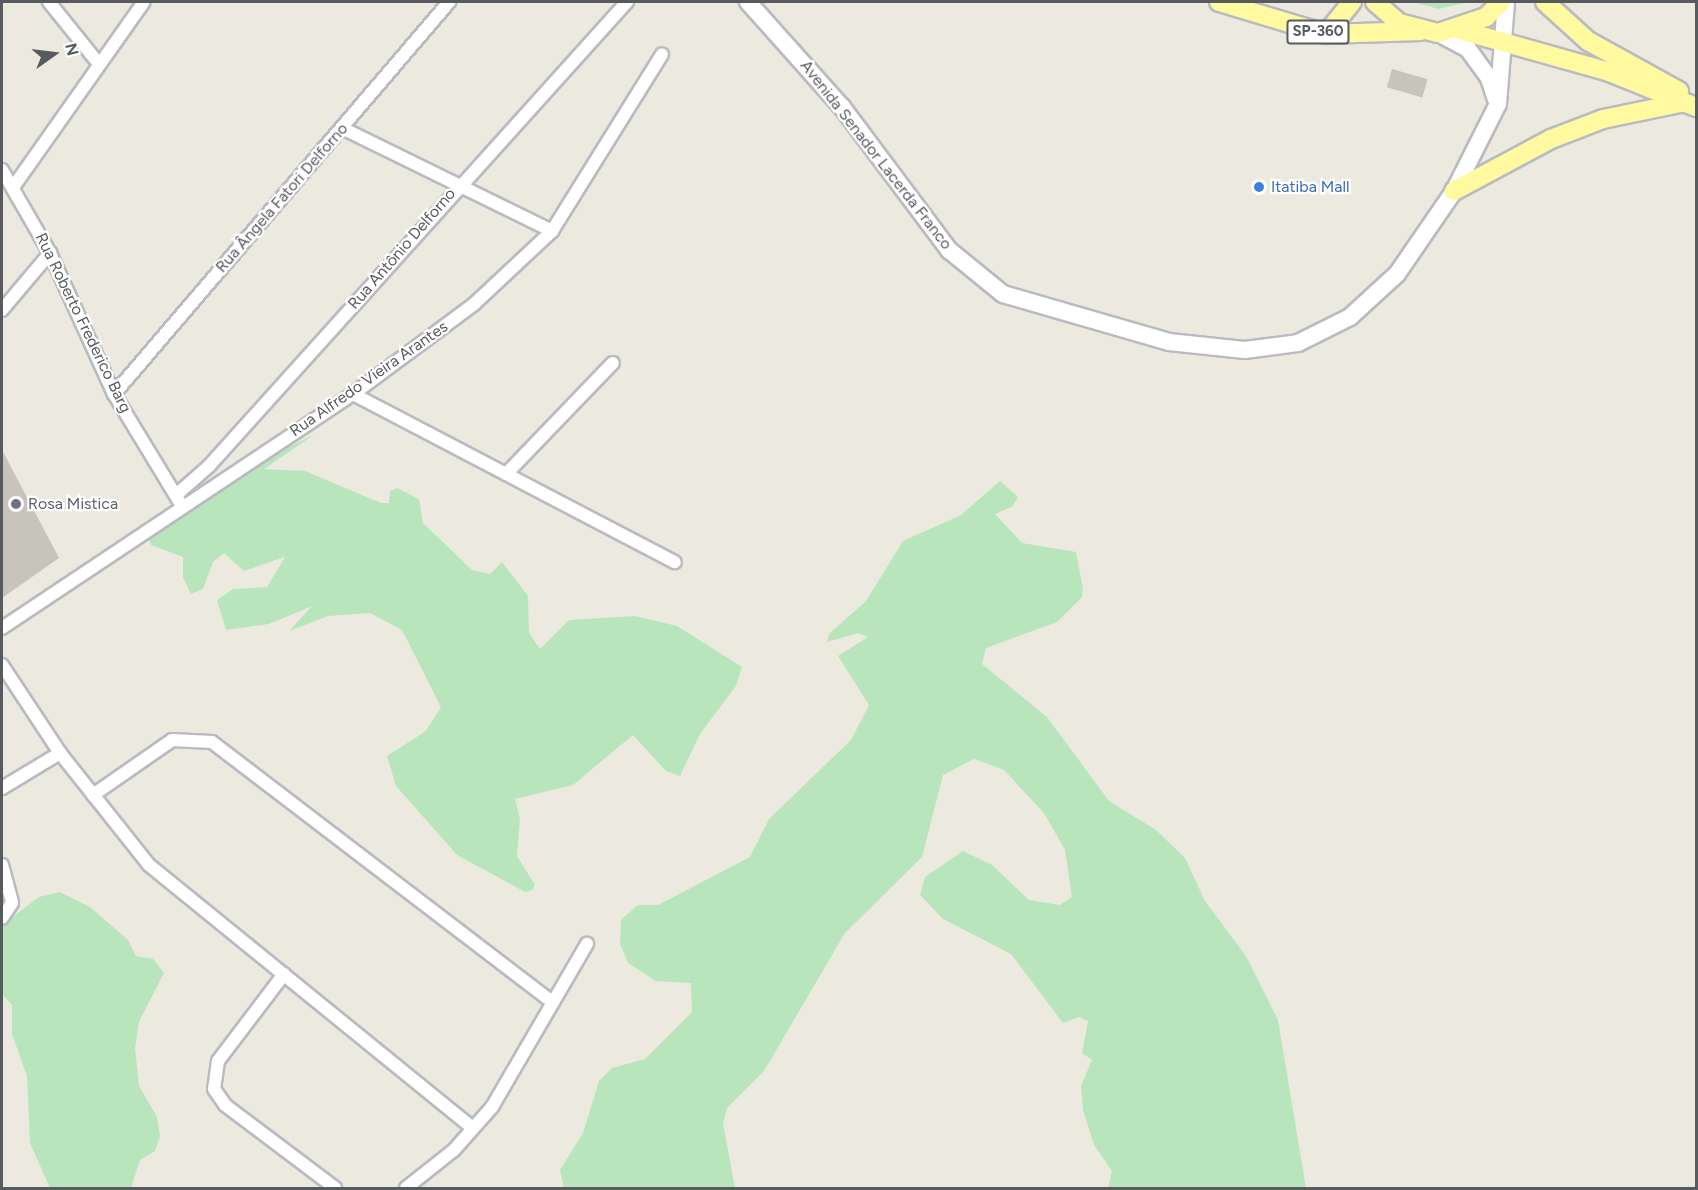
<!DOCTYPE html>
<html>
<head>
<meta charset="utf-8">
<style>
  body { margin:0 }
  #map { position:relative; width:1698px; height:1190px; overflow:hidden; background:#eceade; font-family:Figtree,sans-serif }
  div>[style] { position:absolute }
  [style*='--x'] { left:calc(var(--x)*1px); top:calc(var(--y)*1px); width:calc(var(--w)*1px); rotate:calc(var(--a)*1deg) }
  .green>* { inset:0; background:#b9e5bd }
  .building>* { inset:0; background:#c6c4bb; transform-origin:0 0 }
  .roads { filter:drop-shadow(2px 0 #b9bbc1) drop-shadow(-2px 0 #b9bbc1) drop-shadow(0 2px #b9bbc1) drop-shadow(0 -2px #b9bbc1) }
  .street>* { height:12px; margin:-6px; padding:0 6px; transform-origin:6px; border-radius:6px; background:#fff }
  .secondary>* { height:16px; margin:-8px; padding:0 8px; transform-origin:8px; border-radius:8px; background:#fff }
  .primary>* { height:18px; margin:-9px; padding:0 9px; transform-origin:9px; border-radius:9px; background:#fffaa0 }
  .dots>* { width:16px; height:16px; translate:-50% -50%; box-sizing:border-box; border:3px solid #fff; border-radius:50% }
  span { translate:-50% -50%; white-space:nowrap; text-align:center; line-height:1.15; -webkit-text-stroke:4.5px #fff; paint-order:stroke }
  .shield-label span { padding:2px 4px; background:#fff; border:2px solid; border-radius:4px; -webkit-text-stroke-width:0 }
  .shield-label { font-size:15px; color:#575b60; font-weight:700 }
  .street-label { font-size:16px; color:#575b60 }
  .shop-label { font-size:16px; color:#366cbe }
  .left { translate:0 -50%; text-align:left }
  .worship-label { font-size:16px; color:#5b616d }
  .frame { position:absolute; inset:0; border:3px solid #575b60; pointer-events:none }
  .north { position:absolute; left:24px; top:24px; width:60px; height:60px; -webkit-text-stroke:4px #fff; paint-order:stroke; rotate:76deg; font-size:16px; font-weight:700; line-height:24px; text-align:center; color:#575b60 }
  .north::after { content:''; display:block; margin:auto; width:21px; height:27px; background:#575b60; clip-path:polygon(50% 0,100% 100%,50% 72%,0 100%) }
</style>
</head>
<body>
<div id="map">
  <div class="green">
    <i style="clip-path:polygon(1413px 2px,1469px 2px,1439px 9px)"></i>
    <i style="clip-path:polygon(315px 434px,264px 469px,305px 471px,381px 503px,389px 503px,390px 491px,397px 488px,419px 499px,423px 523px,472px 570px,490px 574px,502px 562px,528px 596px,529px 633px,540px 649px,569px 620px,635px 616px,677px 626px,742px 667px,736px 686px,700px 734px,680px 776px,666px 771px,633px 735px,573px 785px,515px 799px,520px 819px,517px 856px,535px 885px,532px 890px,525px 892px,457px 855px,396px 786px,387px 756px,426px 731px,441px 707px,402px 630px,370px 613px,328px 616px,289px 631px,312px 606px,269px 624px,226px 630px,217px 600px,233px 589px,267px 587px,285px 557px,244px 571px,224px 553px,213px 562px,203px 589px,191px 594px,183px 577px,183px 557px,151px 545px,149px 539px,168px 508px)"></i>
    <i style="clip-path:polygon(1000px 481px,1018px 497px,1012px 507px,995px 514px,1022px 543px,1076px 552px,1083px 589px,1082px 597px,1057px 622px,986px 648px,982px 664px,1047px 717px,1109px 801px,1156px 830px,1185px 858px,1205px 901px,1246px 956px,1278px 1020px,1306px 1188px,1108px 1188px,1112px 1171px,1094px 1145px,1083px 1110px,1081px 1086px,1092px 1060px,1082px 1053px,1088px 1021px,1079px 1017px,1063px 1023px,1011px 954px,943px 919px,920px 895px,925px 877px,963px 851px,992px 865px,1029px 900px,1060px 905px,1072px 897px,1065px 850px,1044px 813px,1004px 770px,974px 759px,943px 775px,922px 857px,845px 933px,764px 1071px,727px 1108px,723px 1123px,735px 1188px,564px 1188px,560px 1170px,583px 1133px,599px 1081px,612px 1068px,645px 1059px,692px 1012px,691px 983px,656px 981px,628px 963px,620px 944px,621px 920px,638px 905px,658px 905px,750px 857px,769px 819px,851px 740px,869px 705px,838px 656px,868px 637px,858px 633px,827px 642px,829px 634px,866px 601px,903px 541px,961px 515px)"></i>
    <i style="clip-path:polygon(60px 892px,90px 907px,128px 940px,136px 956px,153px 959px,164px 973px,139px 1022px,135px 1048px,139px 1086px,157px 1117px,160px 1136px,155px 1151px,140px 1160px,131px 1188px,50px 1188px,30px 1143px,27px 1076px,12px 1034px,12px 1005px,2px 994px,2px 925px,39px 897px)"></i>
  </div>
  <div class="building">
    <i style="left:1392px;top:69px;width:37px;height:19px;rotate:16deg"></i>
    <i style="clip-path:polygon(2px 450px,59px 558px,2px 598px)"></i>
  </div>
  <div class="roads">
    <div class="street">
      <i style="--x:49;--y:2;--w:80;--a:51.1"></i>
      <i style="--x:342;--y:128;--w:234;--a:26.1"></i>
      <i style="--x:2;--y:170;--w:96;--a:60"></i>
      <i style="--x:50;--y:253;--w:155;--a:65.6"></i>
      <i style="--x:114;--y:394;--w:125;--a:58.7"></i>
      <i style="--x:14;--y:186;--w:225;--a:-54.8"></i>
      <i style="--x:2;--y:310;--w:75;--a:-49.9"></i>
      <i style="--x:114;--y:394;--w:516;--a:-49.48"></i>
      <i style="--x:353;--y:394;--w:363;--a:27.6"></i>
      <i style="--x:506;--y:474;--w:154;--a:-46.1"></i>
      <i style="--x:176;--y:495;--w:44;--a:-41.3"></i>
      <i style="--x:209;--y:466;--w:625;--a:-47.99"></i>
      <i style="--x:2;--y:628;--w:422;--a:-33.7"></i>
      <i style="--x:353;--y:394;--w:151;--a:-36.6"></i>
      <i style="--x:474;--y:304;--w:107;--a:-43.1"></i>
      <i style="--x:552;--y:231;--w:208;--a:-58.1"></i>
      <i style="--x:2;--y:665;--w:105;--a:56.6"></i>
      <i style="--x:60;--y:753;--w:143;--a:51.5"></i>
      <i style="--x:149;--y:865;--w:417;--a:39.1"></i>
      <i style="--x:2;--y:788;--w:68;--a:-31.1"></i>
      <i style="--x:93;--y:795;--w:96;--a:-34.8"></i>
      <i style="--x:172;--y:740;--w:40;--a:2.9"></i>
      <i style="--x:212;--y:742;--w:429;--a:37.4"></i>
      <i style="--x:2;--y:865;--w:39;--a:75"></i>
      <i style="--x:12;--y:903;--w:18;--a:124"></i>
      <i style="--x:284;--y:974;--w:109;--a:127.2"></i>
      <i style="--x:218;--y:1061;--w:28;--a:98"></i>
      <i style="--x:214;--y:1089;--w:19;--a:55"></i>
      <i style="--x:225;--y:1105;--w:138;--a:37"></i>
      <i style="--x:406;--y:1188;--w:61;--a:-38.4"></i>
      <i style="--x:454;--y:1150;--w:57;--a:-48.5"></i>
      <i style="--x:492;--y:1107;--w:189;--a:-59.8"></i>
    </div>
    <div class="secondary">
      <i style="--x:748;--y:2;--w:141;--a:48.2"></i>
      <i style="--x:842;--y:107;--w:179;--a:53.2"></i>
      <i style="--x:949;--y:250;--w:70;--a:39.2"></i>
      <i style="--x:1003;--y:294;--w:173;--a:16.1"></i>
      <i style="--x:1169;--y:342;--w:76;--a:6"></i>
      <i style="--x:1245;--y:350;--w:53;--a:-7.5"></i>
      <i style="--x:1298;--y:343;--w:58;--a:-26.6"></i>
      <i style="--x:1350;--y:317;--w:64;--a:-42.5"></i>
      <i style="--x:1397;--y:274;--w:101;--a:-55.5"></i>
      <i style="--x:1454;--y:191;--w:97;--a:-63.2"></i>
      <i style="--x:1498;--y:104;--w:102;--a:-85.5"></i>
      <i style="--x:1438;--y:33;--w:34;--a:28"></i>
      <i style="--x:1468;--y:49;--w:36;--a:54"></i>
      <i style="--x:1489;--y:78;--w:22;--a:72"></i>
    </div>
    <div class="primary">
      <i style="--x:1219;--y:2;--w:112;--a:16.7"></i>
      <i style="--x:1326;--y:34;--w:95;--a:-1.8"></i>
      <i style="--x:1375;--y:2;--w:32;--a:41"></i>
      <i style="--x:1399;--y:23;--w:40;--a:14.4"></i>
      <i style="--x:1438;--y:33;--w:51;--a:-18.4"></i>
      <i style="--x:1486;--y:17;--w:21;--a:-45"></i>
      <i style="--x:1545;--y:2;--w:58;--a:42.2"></i>
      <i style="--x:1588;--y:41;--w:104;--a:28.8"></i>
      <i style="--x:1460;--y:30;--w:155;--a:15.7"></i>
      <i style="--x:1609;--y:72;--w:94;--a:21.9"></i>
      <i style="--x:1326;--y:34;--w:41;--a:-50.9"></i>
      <i style="--x:1454;--y:191;--w:110;--a:-28.2"></i>
      <i style="--x:1551;--y:139;--w:56;--a:-21"></i>
      <i style="--x:1603;--y:119;--w:79;--a:-11.7"></i>
    </div>
  </div>
  <div class="dots">
    <i style="left:1259px;top:187px;background:#3f7fe0"></i>
    <i style="left:16px;top:504px;background:#6b7280"></i>
  </div>
  <div class="shield-label">
    <span style="left:1318px;top:32px">SP-360</span>
  </div>
  <div class="street-label">
    <span style="left:876px;top:155px;rotate:52deg">Avenida Senador Lacerda Franco</span>
    <span style="left:282px;top:198px;rotate:-49deg">Rua Ângela Fatori Delforno</span>
    <span style="left:402px;top:249px;rotate:-49deg">Rua Antônio Delforno</span>
    <span style="left:83px;top:323px;rotate:64deg">Rua Roberto Frederico Barg</span>
    <span style="left:369px;top:379px;rotate:-35deg">Rua Alfredo Vieira Arantes</span>
  </div>
  <div class="shop-label">
    <span class="left" style="left:1271px;top:187px">Itatiba Mall</span>
  </div>
  <div class="worship-label">
    <span class="left" style="left:28px;top:504px">Rosa Mistica</span>
  </div>
  <div class="frame"></div>
  <div class="north">N</div>
</div>
</body>
</html>
